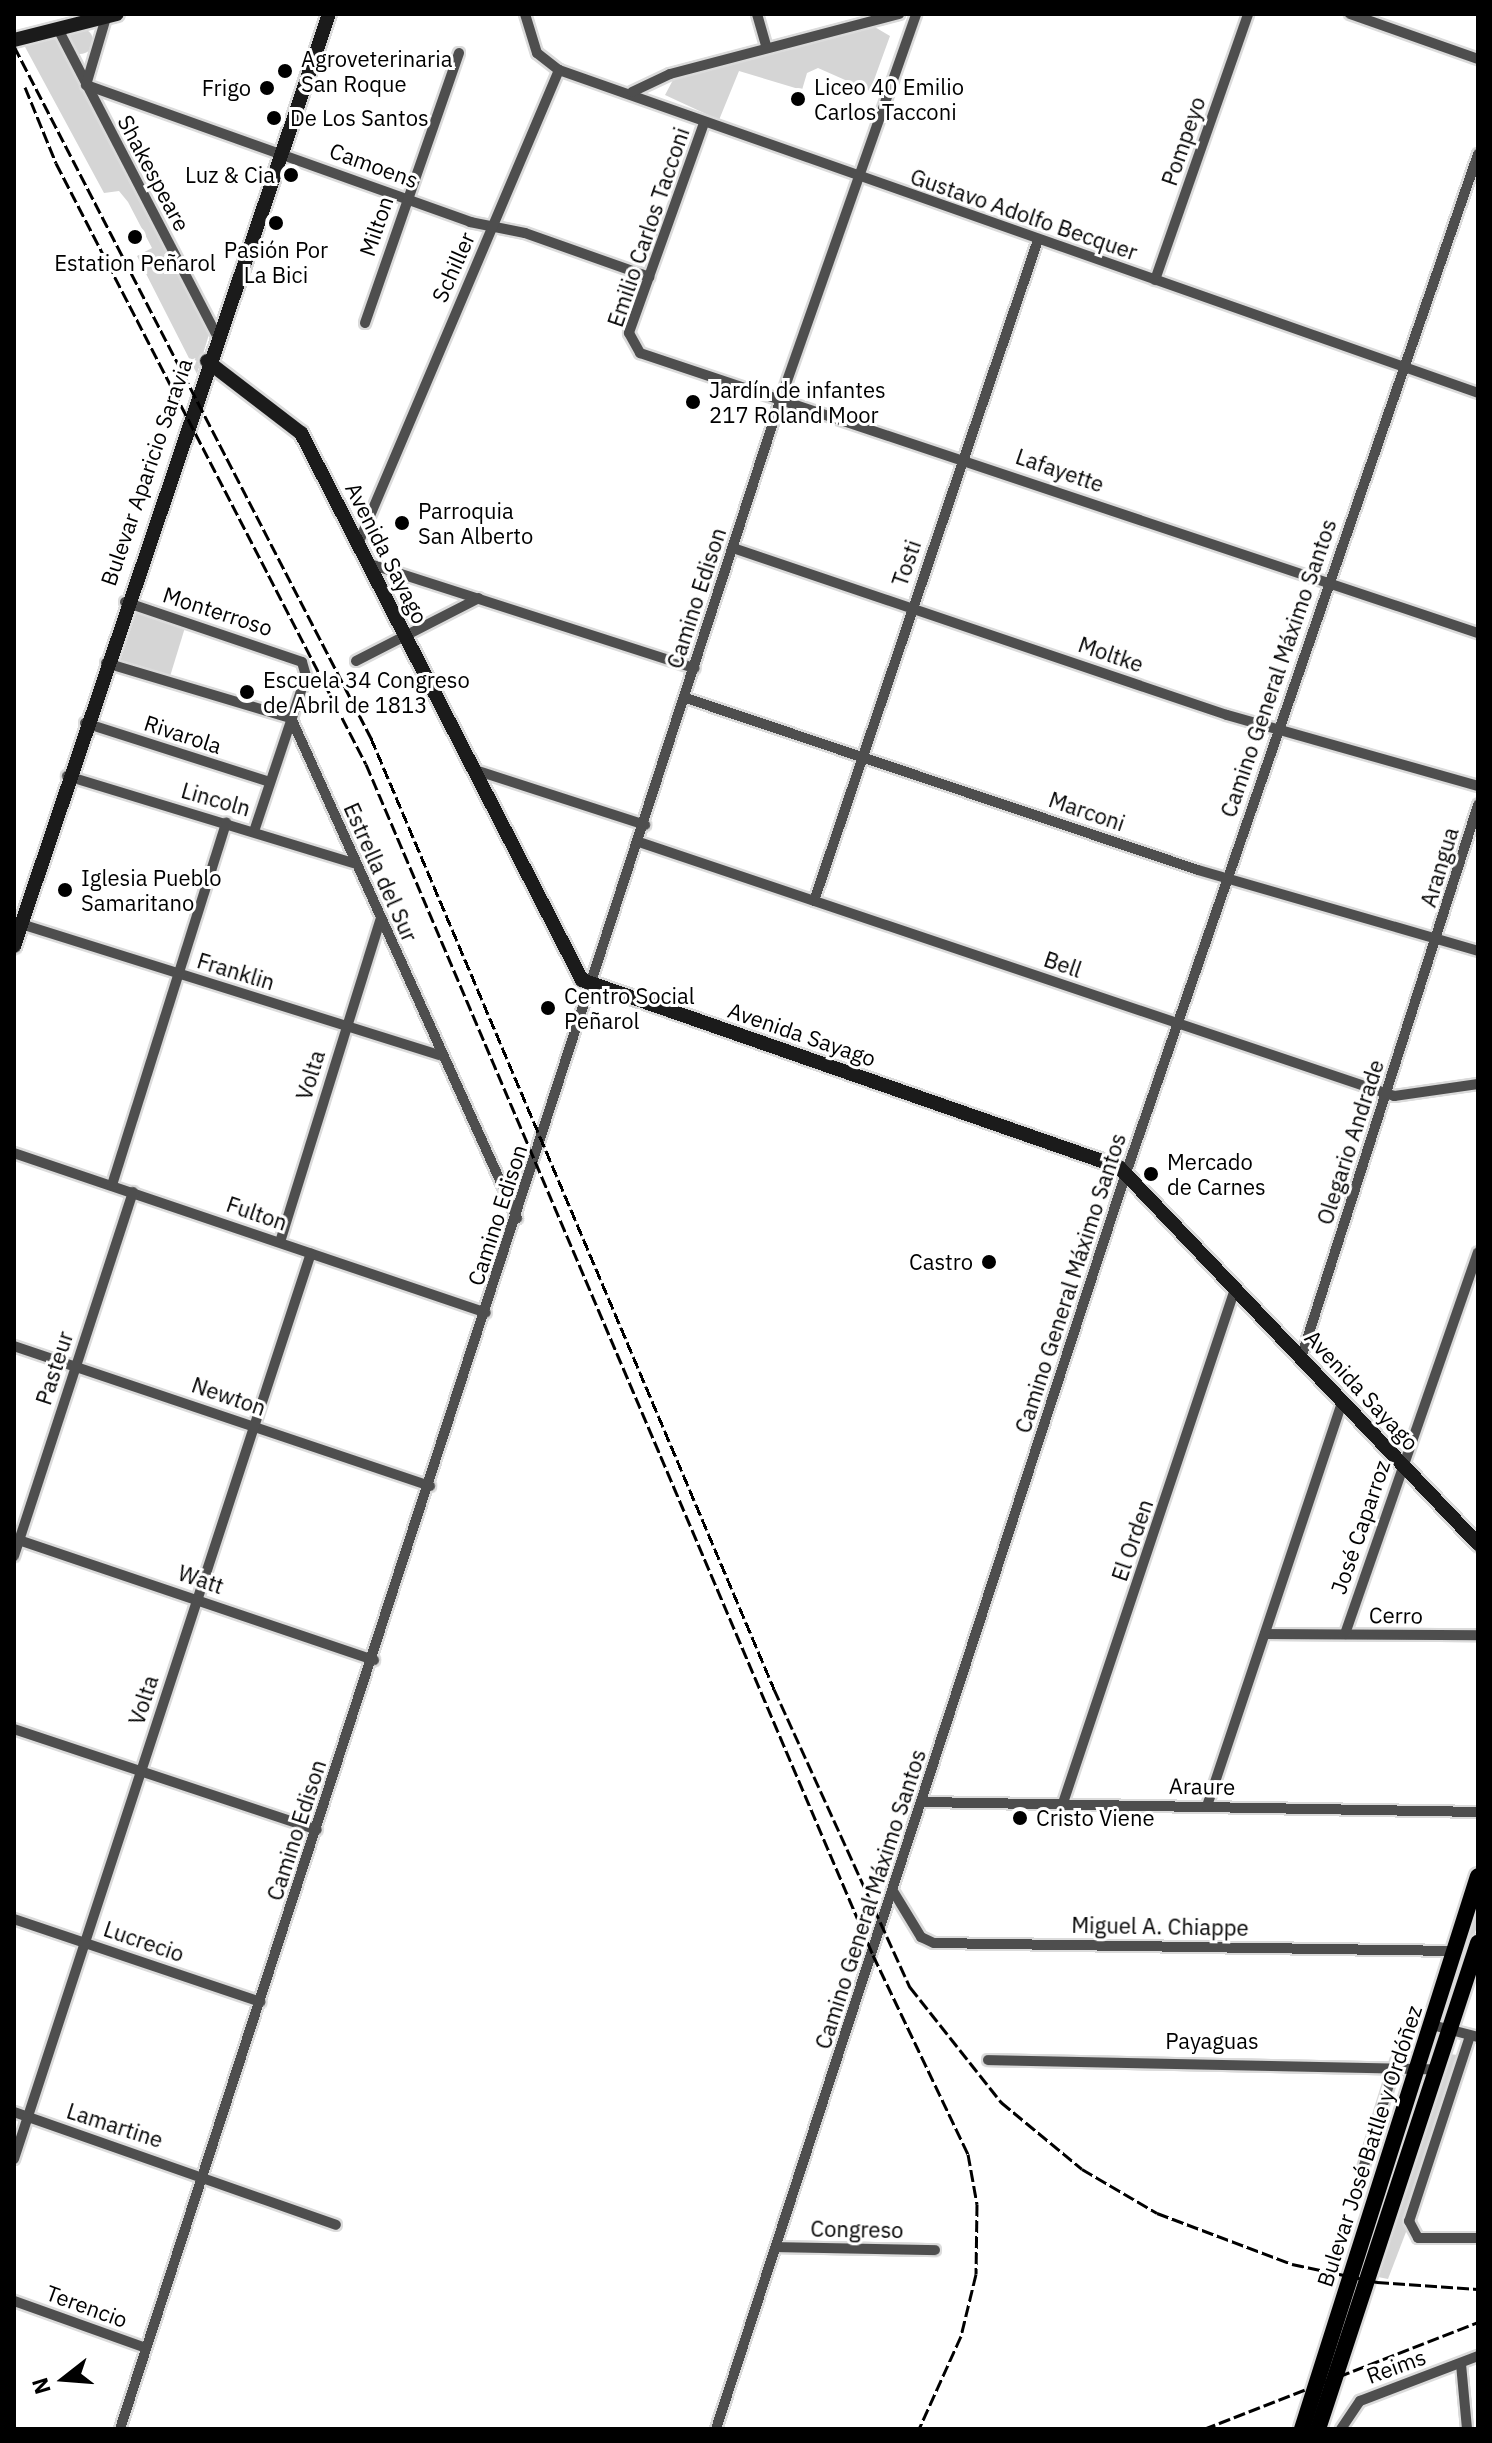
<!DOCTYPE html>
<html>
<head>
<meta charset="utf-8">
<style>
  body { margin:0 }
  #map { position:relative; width:1492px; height:2443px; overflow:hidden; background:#fff; font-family:"IBM Plex Sans",sans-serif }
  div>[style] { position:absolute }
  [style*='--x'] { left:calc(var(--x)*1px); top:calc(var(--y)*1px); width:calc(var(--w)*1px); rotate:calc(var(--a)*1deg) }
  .green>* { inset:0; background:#d5d5d5; transform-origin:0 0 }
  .round { border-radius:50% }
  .roads { filter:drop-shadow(2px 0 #dbdbdb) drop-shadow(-2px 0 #dbdbdb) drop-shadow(0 2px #dbdbdb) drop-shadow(0 -2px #dbdbdb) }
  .street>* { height:10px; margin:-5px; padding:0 5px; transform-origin:5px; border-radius:5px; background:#4e4e4e }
  .secondary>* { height:14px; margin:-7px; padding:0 7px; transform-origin:7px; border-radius:7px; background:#1b1b1b }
  .primary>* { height:16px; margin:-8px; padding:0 8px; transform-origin:8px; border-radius:8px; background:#000 }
  .rail>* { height:3px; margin-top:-1.5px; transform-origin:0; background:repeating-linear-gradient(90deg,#000 0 12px,transparent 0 16px) }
  .dots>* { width:22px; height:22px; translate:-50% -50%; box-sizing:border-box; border:4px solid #fff; border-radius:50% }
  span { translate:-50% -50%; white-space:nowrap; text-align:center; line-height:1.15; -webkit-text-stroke:6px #fff; paint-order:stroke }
  .poi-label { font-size:22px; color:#000 }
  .left { translate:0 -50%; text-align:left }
  .right { translate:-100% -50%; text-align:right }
  .street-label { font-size:22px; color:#000 }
  .frame { position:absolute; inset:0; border:16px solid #000; pointer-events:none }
  .north { position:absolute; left:24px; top:2339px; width:80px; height:80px; -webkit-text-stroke:6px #fff; paint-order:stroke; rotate:253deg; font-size:22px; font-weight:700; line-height:32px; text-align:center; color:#000 }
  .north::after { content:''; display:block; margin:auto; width:28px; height:36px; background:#000; clip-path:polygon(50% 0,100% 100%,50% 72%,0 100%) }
</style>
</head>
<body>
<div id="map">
  <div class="green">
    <i style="clip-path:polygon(873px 26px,890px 36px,870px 91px,818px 68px,807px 73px,802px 90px,739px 71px,719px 120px,665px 95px,673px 80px)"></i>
    <i class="round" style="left:67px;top:28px;width:26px;height:26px"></i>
    <i style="clip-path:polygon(49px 36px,58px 38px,210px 331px,197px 374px,137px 256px,152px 248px,128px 202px,119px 191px,104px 193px,24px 45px)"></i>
    <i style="left:130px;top:609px;width:58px;height:54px;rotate:17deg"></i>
    <i style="clip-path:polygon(1478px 1902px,1478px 1924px,1447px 2015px,1461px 1954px)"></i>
    <i style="clip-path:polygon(1449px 2054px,1458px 2055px,1406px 2232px,1388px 2279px,1378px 2277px)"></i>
    <i style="clip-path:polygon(1415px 2098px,1323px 2398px,1308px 2429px)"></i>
  </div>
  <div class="roads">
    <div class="street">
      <i style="--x:525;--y:14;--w:41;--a:72.9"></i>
      <i style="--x:537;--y:53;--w:28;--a:38"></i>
      <i style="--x:559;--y:70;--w:974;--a:19.36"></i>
      <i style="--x:757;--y:14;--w:35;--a:74"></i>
      <i style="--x:1350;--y:14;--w:136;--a:19.4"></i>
      <i style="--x:58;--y:29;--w:343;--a:62.6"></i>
      <i style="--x:86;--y:85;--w:408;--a:19.6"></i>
      <i style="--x:470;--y:222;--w:56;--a:11.3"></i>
      <i style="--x:525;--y:233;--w:132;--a:19.5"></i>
      <i style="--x:86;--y:85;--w:74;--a:-73.5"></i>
      <i style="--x:632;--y:92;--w:42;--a:-25.3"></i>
      <i style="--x:670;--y:74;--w:237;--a:-14.7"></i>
      <i style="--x:704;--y:123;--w:223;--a:109.7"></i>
      <i style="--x:629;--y:333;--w:23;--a:61"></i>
      <i style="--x:640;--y:353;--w:884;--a:18.48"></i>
      <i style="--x:1155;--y:280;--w:282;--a:-70.7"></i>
      <i style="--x:365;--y:323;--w:286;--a:-70.8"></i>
      <i style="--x:358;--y:544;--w:515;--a:-67.02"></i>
      <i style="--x:733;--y:548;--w:521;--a:18.68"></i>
      <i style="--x:1227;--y:715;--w:261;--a:15.8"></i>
      <i style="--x:367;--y:563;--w:344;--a:17.8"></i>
      <i style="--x:125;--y:602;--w:187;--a:18.7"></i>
      <i style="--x:302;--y:662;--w:15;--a:74"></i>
      <i style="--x:306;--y:676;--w:163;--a:108.5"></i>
      <i style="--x:356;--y:661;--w:138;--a:-27.1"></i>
      <i style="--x:106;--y:663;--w:193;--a:16.6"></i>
      <i style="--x:291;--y:718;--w:549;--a:65.68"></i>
      <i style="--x:686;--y:698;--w:540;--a:18.57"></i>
      <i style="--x:1198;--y:870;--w:291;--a:16.1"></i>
      <i style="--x:85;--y:723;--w:194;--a:17.7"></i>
      <i style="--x:472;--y:769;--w:182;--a:17.9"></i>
      <i style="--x:67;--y:776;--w:300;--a:16.9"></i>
      <i style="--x:639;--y:842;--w:797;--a:18.59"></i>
      <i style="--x:1394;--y:1096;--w:85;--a:-8.1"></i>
      <i style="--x:814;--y:901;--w:698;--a:-71.28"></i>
      <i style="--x:21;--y:924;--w:439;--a:17.4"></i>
      <i style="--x:14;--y:1153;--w:498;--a:18.7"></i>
      <i style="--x:112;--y:1185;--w:380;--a:-72.5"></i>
      <i style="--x:280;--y:1242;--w:337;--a:-72.7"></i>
      <i style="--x:14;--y:1346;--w:439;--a:18.6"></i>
      <i style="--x:1301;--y:1358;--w:581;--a:-72.25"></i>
      <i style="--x:16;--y:1539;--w:378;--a:18.7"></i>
      <i style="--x:14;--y:1556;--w:383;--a:-71.9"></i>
      <i style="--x:1265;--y:1634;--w:213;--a:0.3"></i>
      <i style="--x:1345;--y:1634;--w:404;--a:-70.8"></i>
      <i style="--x:14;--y:1729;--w:319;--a:18.4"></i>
      <i style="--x:924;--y:1802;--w:554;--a:1.03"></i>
      <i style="--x:1063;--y:1803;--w:542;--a:-71.5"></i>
      <i style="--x:1207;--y:1806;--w:426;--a:-71.5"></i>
      <i style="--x:893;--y:1891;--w:54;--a:58.7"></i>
      <i style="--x:921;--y:1937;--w:14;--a:25"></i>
      <i style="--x:934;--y:1943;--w:519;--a:0.88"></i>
      <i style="--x:14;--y:1919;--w:260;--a:18.6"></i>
      <i style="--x:1432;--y:2025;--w:48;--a:14.6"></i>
      <i style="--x:1470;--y:2036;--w:195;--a:108.2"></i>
      <i style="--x:1409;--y:2221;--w:19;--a:62"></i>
      <i style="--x:1418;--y:2238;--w:60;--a:0"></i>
      <i style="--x:988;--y:2060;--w:446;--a:1.2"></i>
      <i style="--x:14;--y:2112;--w:341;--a:19.3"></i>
      <i style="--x:14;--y:2159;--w:953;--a:-71.85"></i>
      <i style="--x:1362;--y:2172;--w:115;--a:-72.8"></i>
      <i style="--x:777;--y:2247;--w:158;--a:1.1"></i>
      <i style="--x:14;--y:2301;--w:140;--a:19.6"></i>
      <i style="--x:1461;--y:2364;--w:65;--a:84.7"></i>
      <i style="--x:120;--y:2429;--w:2136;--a:-71.97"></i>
      <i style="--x:781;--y:398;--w:407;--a:-70.6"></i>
      <i style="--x:716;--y:2429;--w:1321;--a:-71.92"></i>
      <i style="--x:1126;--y:1173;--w:1078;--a:-70.94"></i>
      <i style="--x:1341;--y:2429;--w:34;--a:-56"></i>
      <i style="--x:1360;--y:2401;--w:126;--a:-20.9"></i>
    </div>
    <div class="secondary">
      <i style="--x:14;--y:40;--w:106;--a:-14.2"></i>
      <i style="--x:207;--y:361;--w:118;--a:37.5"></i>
      <i style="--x:301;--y:433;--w:615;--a:62.81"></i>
      <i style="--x:582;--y:980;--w:569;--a:19.2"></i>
      <i style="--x:1119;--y:1167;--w:521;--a:46.4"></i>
      <i style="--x:14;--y:946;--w:984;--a:-71.33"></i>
    </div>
    <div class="primary">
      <i style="--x:1302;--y:2429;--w:580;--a:-72.35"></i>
      <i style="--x:1318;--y:2429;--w:512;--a:-71.78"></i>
    </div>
  </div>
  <div class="rail">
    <i style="--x:14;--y:46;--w:779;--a:62.71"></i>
    <i style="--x:371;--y:738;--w:1033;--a:67.03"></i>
    <i style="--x:774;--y:1689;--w:328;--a:65.5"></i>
    <i style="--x:910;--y:1987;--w:147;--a:51.6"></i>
    <i style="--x:1001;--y:2102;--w:105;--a:39.6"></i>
    <i style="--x:1082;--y:2169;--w:87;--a:30.4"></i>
    <i style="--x:1157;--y:2213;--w:144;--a:20.7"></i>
    <i style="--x:1292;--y:2264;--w:87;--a:12"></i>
    <i style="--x:1377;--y:2282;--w:101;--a:4"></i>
    <i style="--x:25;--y:87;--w:82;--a:67.8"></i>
    <i style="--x:56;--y:163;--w:676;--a:62.72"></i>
    <i style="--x:366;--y:764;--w:1294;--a:66.94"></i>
    <i style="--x:873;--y:1955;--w:221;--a:64.5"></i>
    <i style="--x:968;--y:2154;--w:51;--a:79.8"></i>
    <i style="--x:977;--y:2204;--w:70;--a:90.8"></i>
    <i style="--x:976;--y:2274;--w:64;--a:103.6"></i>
    <i style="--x:961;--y:2336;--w:102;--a:114.3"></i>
    <i style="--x:1204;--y:2429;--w:294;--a:-21.3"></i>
  </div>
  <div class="dots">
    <i style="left:285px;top:71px;background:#000"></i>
    <i style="left:267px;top:88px;background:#000"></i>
    <i style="left:798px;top:99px;background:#000"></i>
    <i style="left:274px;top:118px;background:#000"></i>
    <i style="left:291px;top:175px;background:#000"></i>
    <i style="left:276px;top:223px;background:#000"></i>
    <i style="left:135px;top:237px;background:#000"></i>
    <i style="left:693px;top:402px;background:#000"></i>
    <i style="left:402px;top:523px;background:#000"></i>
    <i style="left:247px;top:692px;background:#000"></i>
    <i style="left:65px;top:890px;background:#000"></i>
    <i style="left:548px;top:1008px;background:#000"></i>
    <i style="left:1151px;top:1174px;background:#000"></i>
    <i style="left:989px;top:1262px;background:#000"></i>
    <i style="left:1020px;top:1818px;background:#000"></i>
  </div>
  <div class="poi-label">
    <span class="left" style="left:301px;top:71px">Agroveterinaria<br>San Roque</span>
    <span class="left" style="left:814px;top:99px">Liceo 40 Emilio<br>Carlos Tacconi</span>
    <span class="right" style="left:251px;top:88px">Frigo</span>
    <span class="left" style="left:290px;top:118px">De Los Santos</span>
    <span class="right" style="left:275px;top:175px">Luz &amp; Cia</span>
    <span style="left:276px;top:262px">Pasión Por<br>La Bici</span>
    <span style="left:135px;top:263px">Estation Peñarol</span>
    <span class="left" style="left:709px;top:402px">Jardín de infantes<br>217 Roland Moor</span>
    <span class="left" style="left:418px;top:523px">Parroquia<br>San Alberto</span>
    <span class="left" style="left:263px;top:692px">Escuela 34 Congreso<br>de Abril de 1813</span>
    <span class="left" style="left:81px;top:890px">Iglesia Pueblo<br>Samaritano</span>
    <span class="left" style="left:564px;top:1008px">Centro Social<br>Peñarol</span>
    <span class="left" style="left:1167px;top:1174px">Mercado<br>de Carnes</span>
    <span class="right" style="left:973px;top:1262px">Castro</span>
    <span class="left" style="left:1036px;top:1818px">Cristo Viene</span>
  </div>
  <div class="street-label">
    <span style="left:1183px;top:141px;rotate:-71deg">Pompeyo</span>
    <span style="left:374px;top:165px;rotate:20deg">Camoens</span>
    <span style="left:154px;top:173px;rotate:62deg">Shakespeare</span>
    <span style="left:1024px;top:214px;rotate:19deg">Gustavo Adolfo Becquer</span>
    <span style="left:376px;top:226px;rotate:-71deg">Milton</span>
    <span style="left:648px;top:227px;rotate:-71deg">Emilio Carlos Tacconi</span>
    <span style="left:453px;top:267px;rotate:-66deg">Schiller</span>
    <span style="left:1060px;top:470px;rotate:19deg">Lafayette</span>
    <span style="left:146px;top:472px;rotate:-71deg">Bulevar Aparicio Saravia</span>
    <span style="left:387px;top:553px;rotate:63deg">Avenida Sayago</span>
    <span style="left:906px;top:563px;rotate:-71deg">Tosti</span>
    <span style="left:696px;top:598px;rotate:-72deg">Camino Edison</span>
    <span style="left:218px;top:611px;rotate:18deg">Monterroso</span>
    <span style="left:1111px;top:654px;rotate:19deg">Moltke</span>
    <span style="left:1278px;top:668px;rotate:-71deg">Camino General Máximo Santos</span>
    <span style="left:183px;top:734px;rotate:18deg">Rivarola</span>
    <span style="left:216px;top:799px;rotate:16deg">Lincoln</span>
    <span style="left:1087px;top:811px;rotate:19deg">Marconi</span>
    <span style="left:1439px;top:867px;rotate:-73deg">Arangua</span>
    <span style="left:381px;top:872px;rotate:66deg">Estrella del Sur</span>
    <span style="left:1063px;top:964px;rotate:19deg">Bell</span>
    <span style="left:236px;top:971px;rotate:17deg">Franklin</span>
    <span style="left:802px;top:1034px;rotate:19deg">Avenida Sayago</span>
    <span style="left:310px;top:1075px;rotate:-73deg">Volta</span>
    <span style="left:1350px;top:1142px;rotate:-72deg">Olegario Andrade</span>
    <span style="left:257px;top:1213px;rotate:19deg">Fulton</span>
    <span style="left:497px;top:1215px;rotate:-72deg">Camino Edison</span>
    <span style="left:1070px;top:1283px;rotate:-72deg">Camino General Máximo Santos</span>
    <span style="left:54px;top:1368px;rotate:-72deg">Pasteur</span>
    <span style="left:1362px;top:1390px;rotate:47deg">Avenida Sayago</span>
    <span style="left:229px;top:1396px;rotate:19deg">Newton</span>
    <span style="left:1360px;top:1527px;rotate:-71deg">José Caparroz</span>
    <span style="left:1132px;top:1540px;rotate:-71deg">El Orden</span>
    <span style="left:201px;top:1579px;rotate:19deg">Watt</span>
    <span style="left:1396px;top:1615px;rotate:1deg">Cerro</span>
    <span style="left:143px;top:1700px;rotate:-72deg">Volta</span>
    <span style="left:1202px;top:1786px;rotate:1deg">Araure</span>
    <span style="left:296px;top:1830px;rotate:-72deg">Camino Edison</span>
    <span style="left:870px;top:1899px;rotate:-72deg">Camino General Máximo Santos</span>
    <span style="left:1160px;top:1926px;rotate:1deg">Miguel A. Chiappe</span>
    <span style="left:144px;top:1941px;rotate:19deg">Lucrecio</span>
    <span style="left:1212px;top:2041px">Payaguas</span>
    <span style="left:115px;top:2125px;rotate:18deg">Lamartine</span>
    <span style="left:1369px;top:2146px;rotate:-72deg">Bulevar José Batlle y Ordóñez</span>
    <span style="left:857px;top:2229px;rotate:1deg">Congreso</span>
    <span style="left:87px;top:2306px;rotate:20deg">Terencio</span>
    <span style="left:1396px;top:2366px;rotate:-20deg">Reims</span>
  </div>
  <div class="frame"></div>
  <div class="north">N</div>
</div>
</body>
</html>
